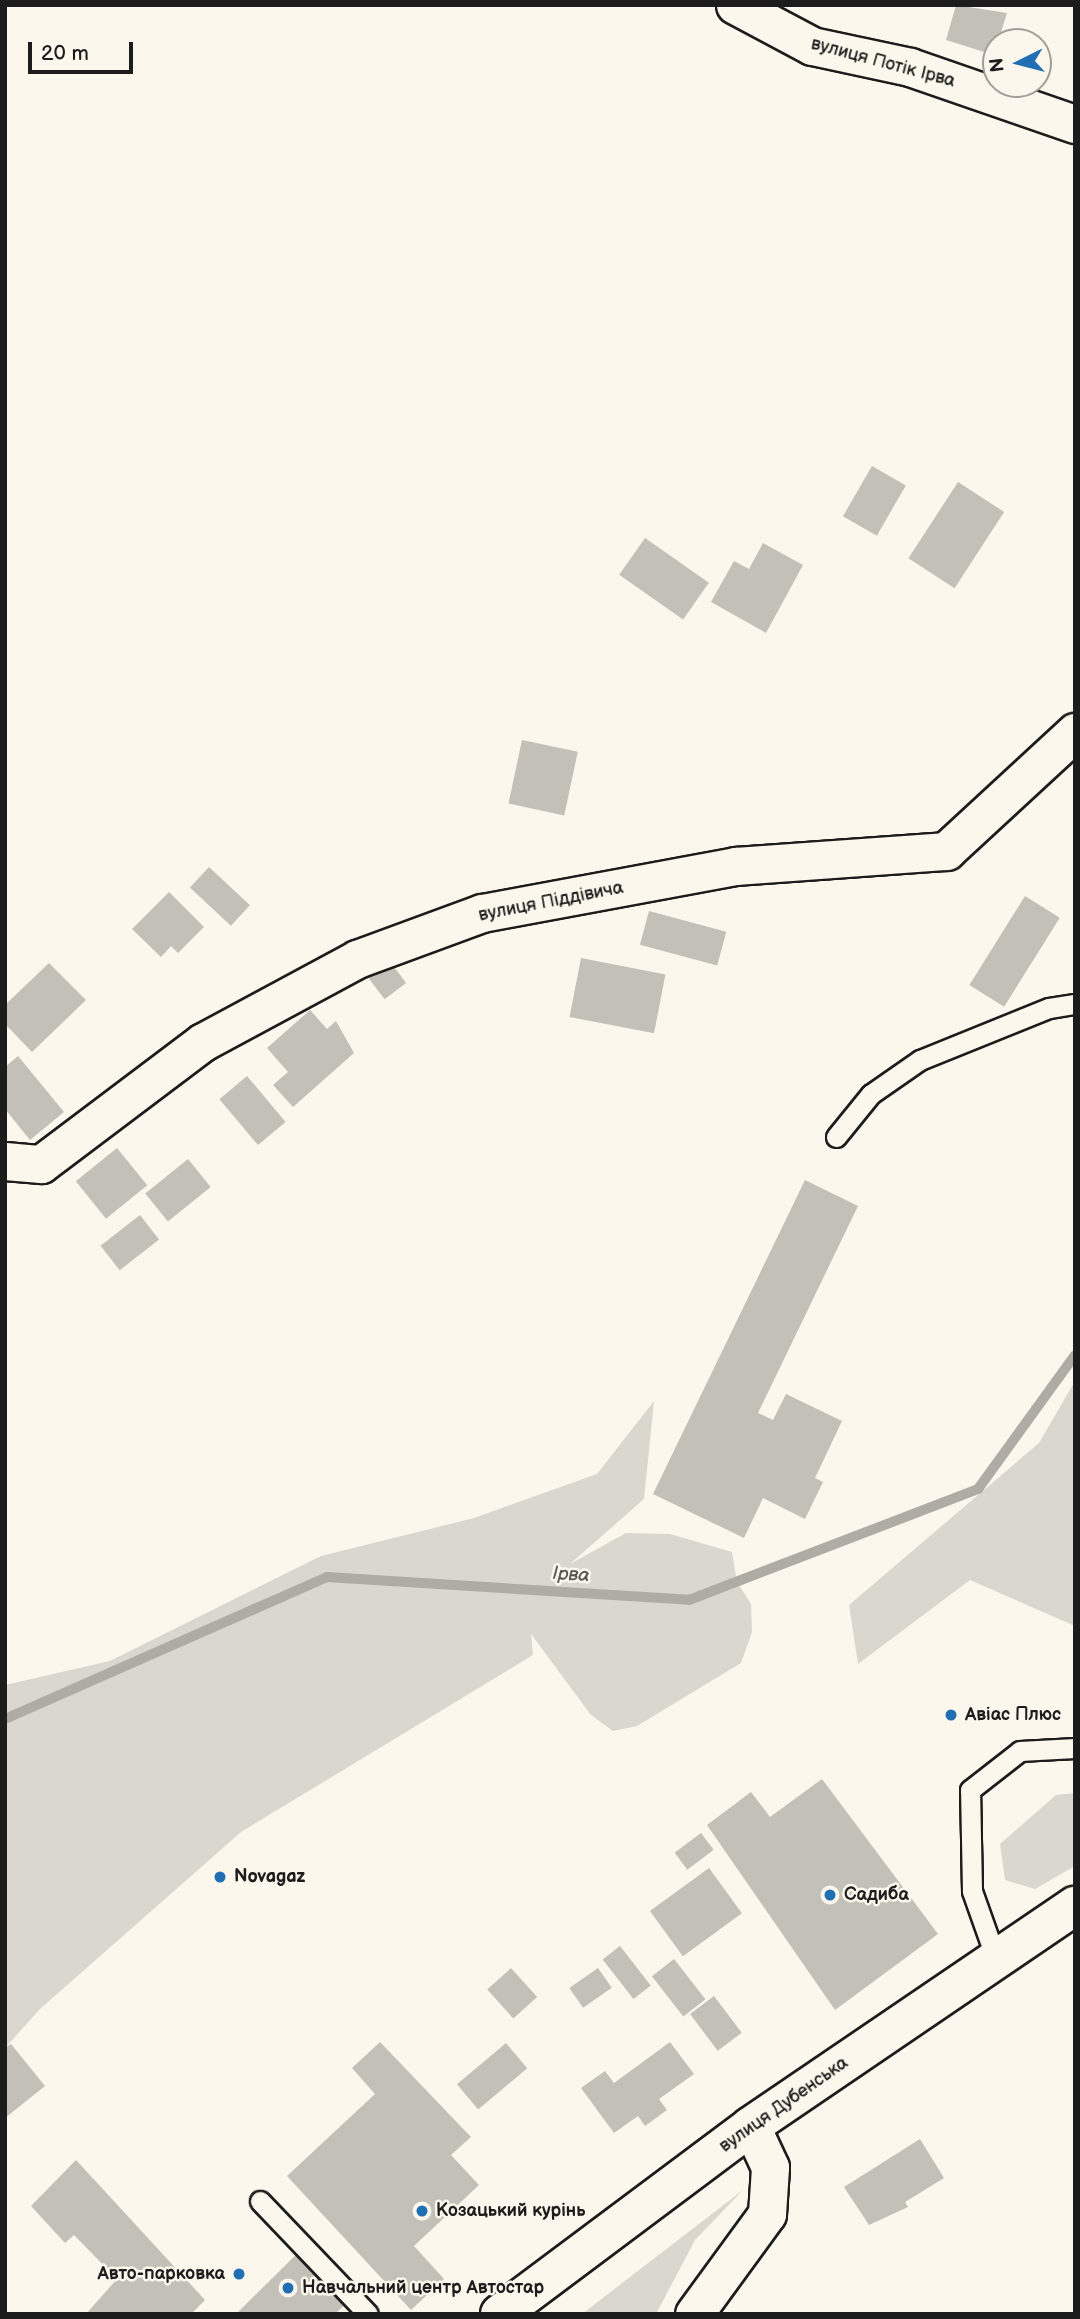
<!DOCTYPE html>
<html>
<head>
<meta charset="utf-8">
<style>
  body { margin:0 }
  #map { position:relative; width:1080px; height:2319px; overflow:hidden; background:#fbf7ec; font-family:"Balsamiq Sans",sans-serif }
  div>[style] { position:absolute }
  [style*='--x'] { left:calc(var(--x)*1px); top:calc(var(--y)*1px); width:calc(var(--w)*1px); rotate:calc(var(--a)*1deg) }
  .green>* { inset:0; background:#dad7ce }
  .stream>* { height:10px; margin:-5px; padding:0 5px; transform-origin:5px; border-radius:5px; background:#afaca5 }
  .building>* { inset:0; background:#c3c0b8; transform-origin:0 0 }
  .roads { filter:drop-shadow(2px 0 #1c1c1c) drop-shadow(-2px 0 #1c1c1c) drop-shadow(0 2px #1c1c1c) drop-shadow(0 -2px #1c1c1c) }
  .lane>* { height:19px; margin:-9.5px; padding:0 9.5px; transform-origin:9.5px; border-radius:9.5px; background:#fbf7ec }
  .street>* { height:37px; margin:-18.5px; padding:0 18.5px; transform-origin:18.5px; border-radius:18.5px; background:#fbf7ec }
  .secondary>* { height:38px; margin:-19px; padding:0 19px; transform-origin:19px; border-radius:19px; background:#fbf7ec }
  .dots>* { width:19px; height:19px; translate:-50% -50%; box-sizing:border-box; border:4px solid #fbf7ec; border-radius:50% }
  span { translate:-50% -50%; white-space:nowrap; text-align:center; line-height:1.15; -webkit-text-stroke:5px #fbf7ec; paint-order:stroke }
  .street-label { font-size:18px; color:#1c1c1c }
  .poi-label { font-size:18px; color:#1c1c1c; font-weight:700 }
  .left { translate:0 -50%; text-align:left }
  .right { translate:-100% -50%; text-align:right }
  .water-label { font-size:19px; color:#575653; font-style:italic }
  .frame { position:absolute; inset:0; border:7px solid #1c1c1c; pointer-events:none }
  .north { position:absolute; left:982px; top:28px; width:70px; height:70px; box-sizing:border-box; background:#fbf7ec; border:2px solid #a29f99; border-radius:50%; rotate:264deg; font-size:19px; font-weight:700; line-height:28px; text-align:center; color:#1c1c1c }
  .north::after { content:''; display:block; margin:auto; width:24px; height:32px; background:#1f6fb2; clip-path:polygon(50% 0,100% 100%,50% 72%,0 100%) }
  .scale { position:absolute; left:28px; top:42px; width:105px; height:32px; box-sizing:border-box; border:4px solid #1c1c1c; border-top:0; padding-left:9px; font-size:21px; line-height:24px; white-space:nowrap; color:#1c1c1c; -webkit-text-stroke:5px #fbf7ec; paint-order:stroke }
</style>
</head>
<body>
<div id="map">
  <div class="green">
    <i style="clip-path:polygon(1075px 1381px,1075px 1626px,970px 1580px,858px 1664px,849px 1605px,1039px 1443px)"></i>
    <i style="clip-path:polygon(654px 1401px,644px 1499px,570px 1564px,626px 1533px,670px 1534px,732px 1552px,737px 1582px,751px 1604px,752px 1632px,741px 1663px,637px 1726px,613px 1731px,591px 1715px,531px 1634px,533px 1655px,241px 1832px,40px 2009px,5px 2048px,5px 1685px,110px 1661px,321px 1556px,474px 1518px,597px 1474px)"></i>
    <i style="clip-path:polygon(1075px 1793px,1075px 1866px,1035px 1889px,1005px 1880px,1000px 1844px,1056px 1795px)"></i>
    <i style="clip-path:polygon(743px 2190px,695px 2240px,656px 2314px,582px 2314px)"></i>
  </div>
  <div class="stream">
    <i style="--x:5;--y:1719;--w:352;--a:-23.8"></i>
    <i style="--x:327;--y:1577;--w:363;--a:3.6"></i>
    <i style="--x:689;--y:1600;--w:310;--a:-21"></i>
    <i style="--x:978;--y:1489;--w:165;--a:-54.1"></i>
  </div>
  <div class="building">
    <i style="clip-path:polygon(956px 5px,1007px 13px,994px 55px,946px 40px)"></i>
    <i style="left:872px;top:466px;width:39px;height:58px;rotate:30deg"></i>
    <i style="left:958px;top:482px;width:55px;height:91px;rotate:33deg"></i>
    <i style="left:645px;top:538px;width:78px;height:45px;rotate:35deg"></i>
    <i style="clip-path:polygon(763px 543px,803px 565px,766px 633px,711px 602px,734px 561px,749px 569px)"></i>
    <i style="left:522px;top:740px;width:57px;height:65px;rotate:12deg"></i>
    <i style="left:209px;top:867px;width:56px;height:28px;rotate:43deg"></i>
    <i style="clip-path:polygon(169px 892px,204px 927px,178px 953px,171px 946px,161px 957px,132px 929px)"></i>
    <i style="left:1025px;top:896px;width:41px;height:105px;rotate:32deg"></i>
    <i style="left:649px;top:911px;width:80px;height:35px;rotate:15deg"></i>
    <i style="left:385px;top:955px;width:35px;height:27px;rotate:53deg"></i>
    <i style="left:581px;top:958px;width:86px;height:60px;rotate:11deg"></i>
    <i style="clip-path:polygon(49px 963px,86px 1000px,32px 1052px,5px 1024px,5px 1005px)"></i>
    <i style="clip-path:polygon(310px 1010px,327px 1029px,336px 1021px,354px 1053px,293px 1107px,273px 1085px,288px 1072px,267px 1048px)"></i>
    <i style="clip-path:polygon(18px 1056px,64px 1112px,30px 1140px,5px 1109px,5px 1067px)"></i>
    <i style="left:247px;top:1076px;width:60px;height:36px;rotate:50deg"></i>
    <i style="left:117px;top:1148px;width:48px;height:53px;rotate:51deg"></i>
    <i style="left:188px;top:1159px;width:36px;height:55px;rotate:51deg"></i>
    <i style="clip-path:polygon(805px 1180px,858px 1206px,758px 1413px,773px 1420px,786px 1394px,842px 1421px,815px 1478px,823px 1482px,805px 1519px,763px 1498px,744px 1538px,653px 1494px)"></i>
    <i style="left:140px;top:1215px;width:31px;height:50px;rotate:52deg"></i>
    <i style="clip-path:polygon(822px 1779px,938px 1934px,835px 2010px,707px 1825px,751px 1792px,770px 1817px)"></i>
    <i style="left:701px;top:1833px;width:21px;height:33px;rotate:53deg"></i>
    <i style="left:709px;top:1868px;width:56px;height:73px;rotate:54deg"></i>
    <i style="left:620px;top:1946px;width:50px;height:22px;rotate:52deg"></i>
    <i style="left:674px;top:1959px;width:51px;height:28px;rotate:52deg"></i>
    <i style="left:511px;top:1968px;width:39px;height:32px;rotate:48deg"></i>
    <i style="left:598px;top:1968px;width:24px;height:35px;rotate:55deg"></i>
    <i style="left:714px;top:1996px;width:46px;height:30px;rotate:53deg"></i>
    <i style="clip-path:polygon(380px 2042px,471px 2137px,451px 2155px,479px 2185px,414px 2246px,444px 2279px,411px 2310px,287px 2176px,375px 2094px,352px 2068px)"></i>
    <i style="clip-path:polygon(670px 2042px,694px 2074px,659px 2099px,667px 2110px,645px 2126px,638px 2116px,614px 2133px,581px 2088px,605px 2071px,614px 2083px)"></i>
    <i style="left:506px;top:2043px;width:33px;height:64px;rotate:50deg"></i>
    <i style="clip-path:polygon(11px 2044px,45px 2086px,5px 2118px,5px 2048px)"></i>
    <i style="clip-path:polygon(920px 2139px,944px 2178px,905px 2202px,908px 2207px,869px 2225px,844px 2187px)"></i>
    <i style="clip-path:polygon(76px 2160px,205px 2300px,191px 2314px,86px 2314px,117px 2279px,74px 2235px,65px 2243px,31px 2206px)"></i>
    <i style="clip-path:polygon(311px 2240px,360px 2290px,335px 2314px,236px 2314px)"></i>
  </div>
  <div class="roads">
    <div class="lane">
      <i style="--x:836;--y:1137;--w:55;--a:-50.9"></i>
      <i style="--x:871;--y:1094;--w:60;--a:-34.8"></i>
      <i style="--x:920;--y:1060;--w:139;--a:-22"></i>
      <i style="--x:1049;--y:1008;--w:26;--a:-9"></i>
      <i style="--x:995;--y:1956;--w:69;--a:-109.5"></i>
      <i style="--x:972;--y:1891;--w:101;--a:-91.1"></i>
      <i style="--x:970;--y:1790;--w:63;--a:-38"></i>
      <i style="--x:1020;--y:1751;--w:55;--a:-3.1"></i>
      <i style="--x:260;--y:2201;--w:156;--a:46.3"></i>
    </div>
    <div class="street">
      <i style="--x:735;--y:5;--w:87;--a:28"></i>
      <i style="--x:812;--y:46;--w:100;--a:12.1"></i>
      <i style="--x:910;--y:67;--w:175;--a:19.1"></i>
      <i style="--x:5;--y:1161;--w:36;--a:5"></i>
      <i style="--x:41;--y:1164;--w:203;--a:-37"></i>
      <i style="--x:203;--y:1042;--w:175;--a:-28.3"></i>
      <i style="--x:357;--y:959;--w:133;--a:-20.2"></i>
      <i style="--x:482;--y:913;--w:258;--a:-10.5"></i>
      <i style="--x:736;--y:866;--w:211;--a:-4.1"></i>
      <i style="--x:946;--y:851;--w:176;--a:-42.7"></i>
      <i style="--x:694;--y:2314;--w:124;--a:-53.9"></i>
      <i style="--x:767;--y:2214;--w:47;--a:-86.3"></i>
      <i style="--x:770;--y:2167;--w:45;--a:-114.9"></i>
    </div>
    <div class="secondary">
      <i style="--x:500;--y:2314;--w:314;--a:-36.8"></i>
      <i style="--x:751;--y:2126;--w:392;--a:-34.2"></i>
    </div>
  </div>
  <div class="dots">
    <i style="left:951px;top:1715px;background:#1f6fb2"></i>
    <i style="left:220px;top:1877px;background:#1f6fb2"></i>
    <i style="left:830px;top:1895px;background:#1f6fb2"></i>
    <i style="left:422px;top:2211px;background:#1f6fb2"></i>
    <i style="left:239px;top:2274px;background:#1f6fb2"></i>
    <i style="left:288px;top:2288px;background:#1f6fb2"></i>
  </div>
  <div class="street-label">
    <span style="left:883px;top:63px;rotate:15deg">вулиця Потік Ірва</span>
    <span style="left:551px;top:902px;rotate:-11deg">вулиця Піддівича</span>
    <span style="left:784px;top:2105px;rotate:-35deg">вулиця Дубенська</span>
  </div>
  <div class="poi-label">
    <span class="left" style="left:965px;top:1715px">Авіас Плюс</span>
    <span class="left" style="left:234px;top:1877px">Novagaz</span>
    <span class="left" style="left:844px;top:1895px">Садиба</span>
    <span class="left" style="left:436px;top:2211px">Козацький курінь</span>
    <span class="right" style="left:225px;top:2274px">Авто-парковка</span>
    <span class="left" style="left:302px;top:2288px">Навчальний центр Автостар</span>
  </div>
  <div class="water-label">
    <span style="left:571px;top:1575px;rotate:4deg">Ірва</span>
  </div>
  <div class="frame"></div>
  <div class="north">N</div>
  <div class="scale">20 m</div>
</div>
</body>
</html>
